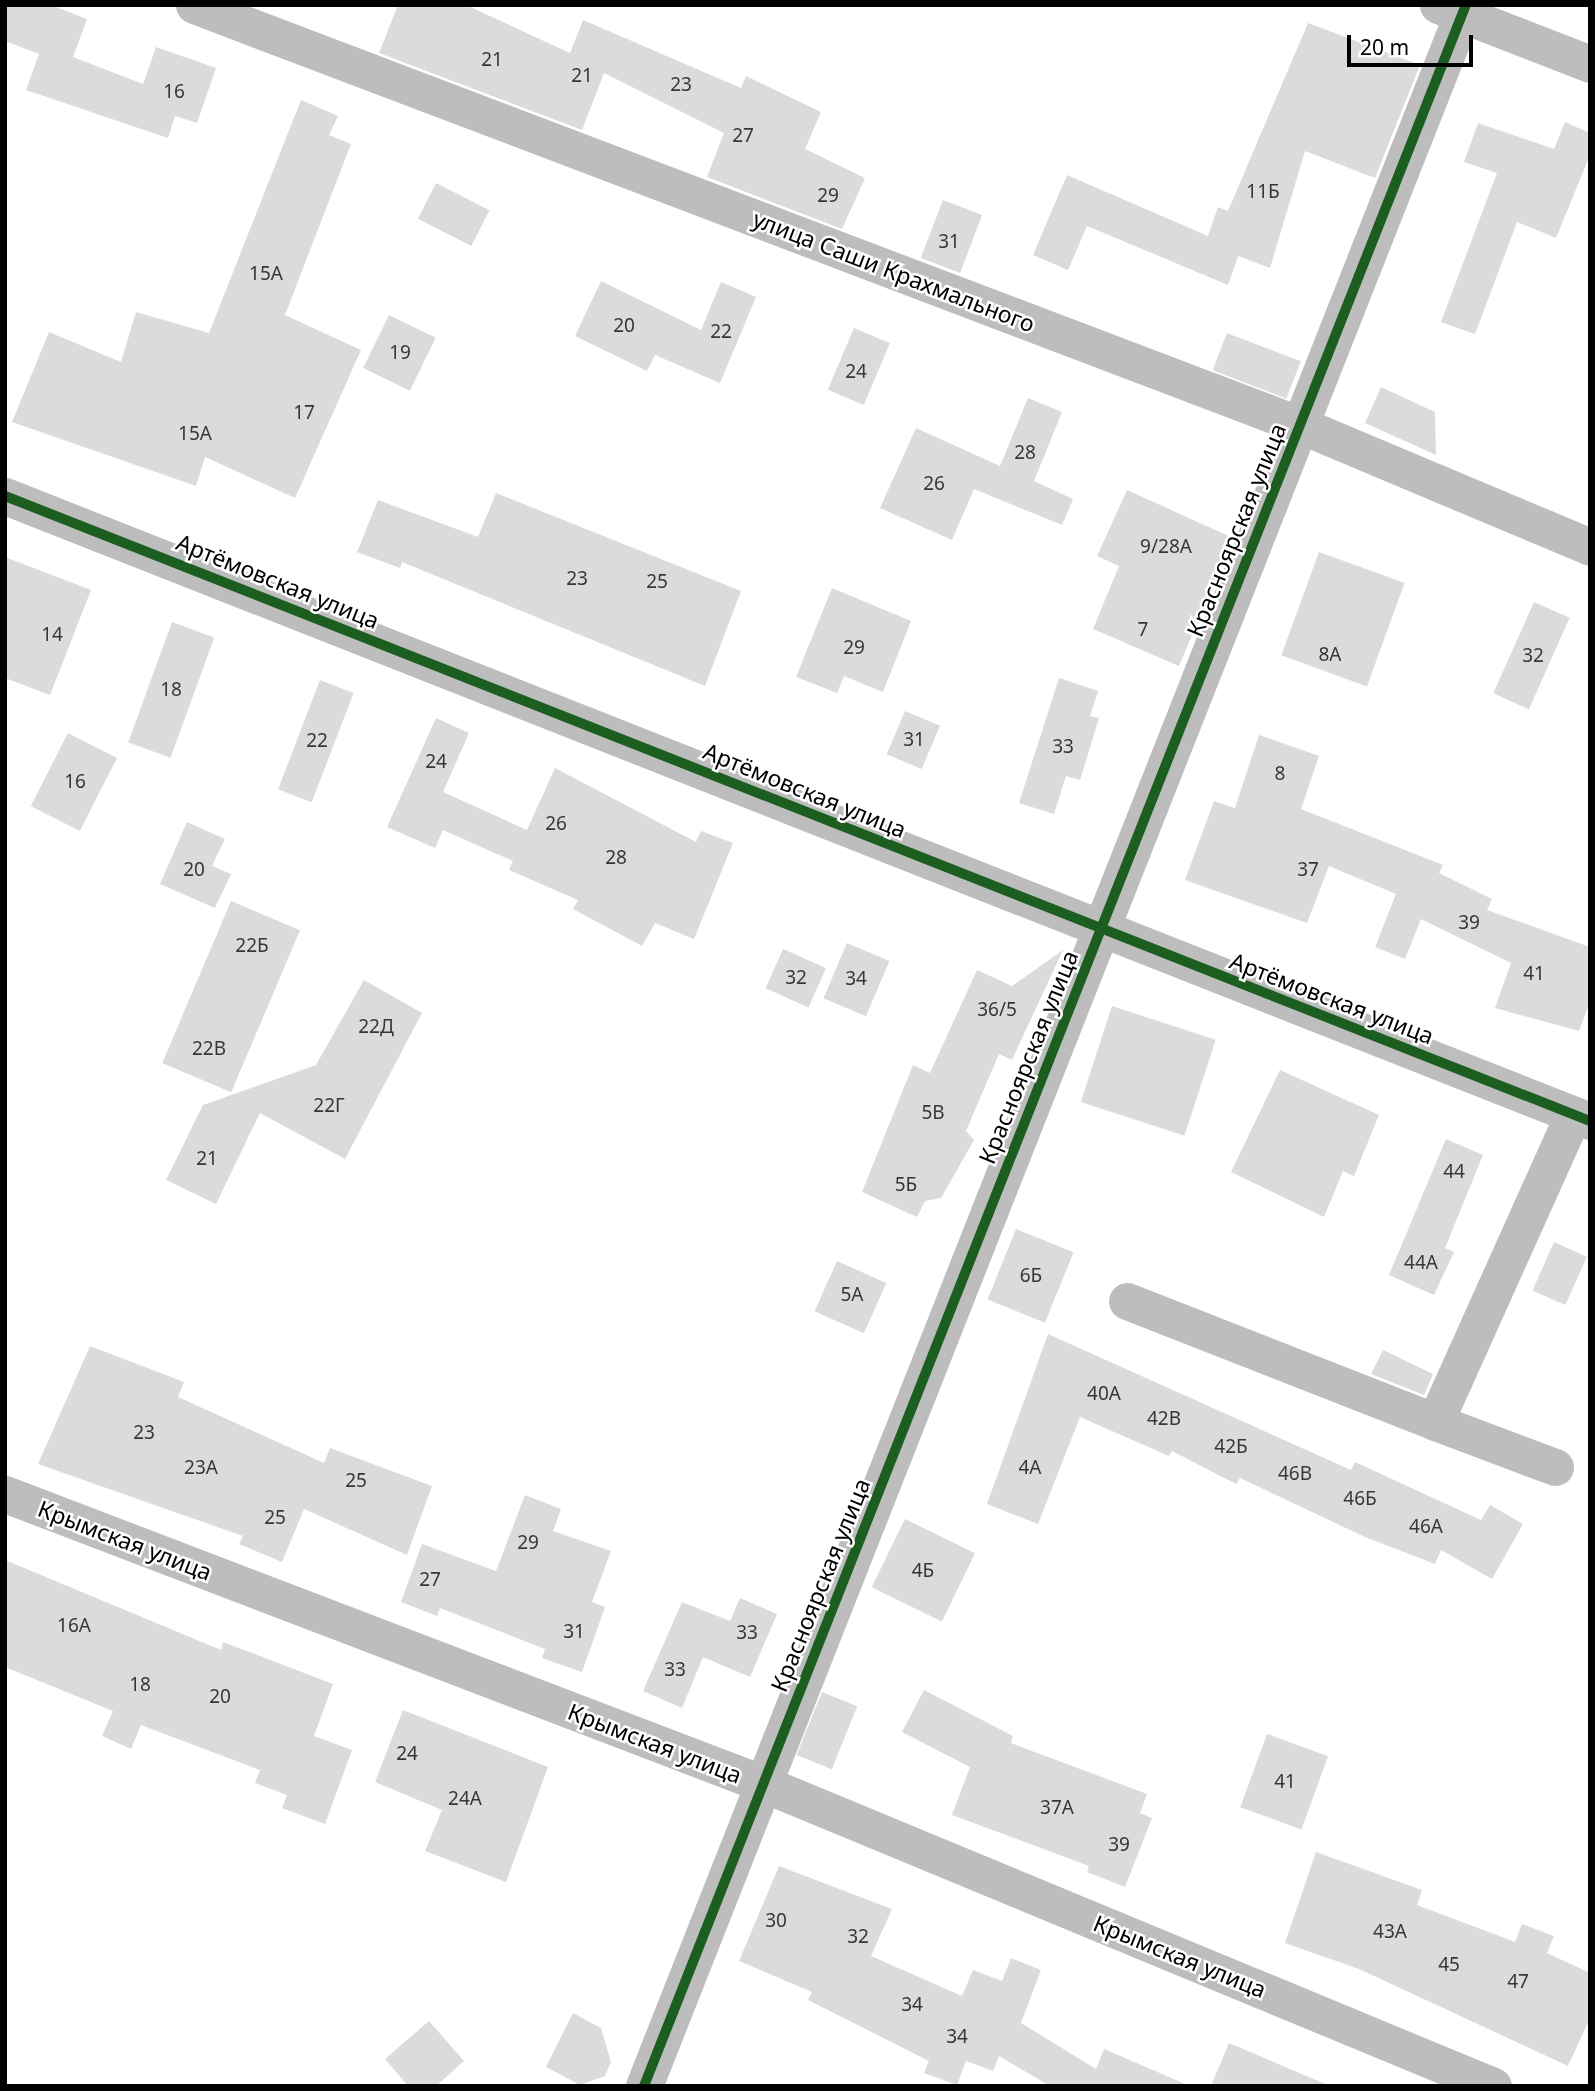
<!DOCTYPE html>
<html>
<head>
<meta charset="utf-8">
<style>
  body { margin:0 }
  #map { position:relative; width:1595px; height:2091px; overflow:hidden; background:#fff; font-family:"Noto Sans",sans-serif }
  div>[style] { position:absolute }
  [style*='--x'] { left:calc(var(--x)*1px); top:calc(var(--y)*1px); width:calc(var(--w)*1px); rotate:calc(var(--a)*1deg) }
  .building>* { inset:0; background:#dbdbdb; transform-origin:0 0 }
  .street>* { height:37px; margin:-18.5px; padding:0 18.5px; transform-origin:18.5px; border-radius:18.5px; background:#bdbdbd }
  .cycleway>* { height:10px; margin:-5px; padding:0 5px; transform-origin:5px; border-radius:5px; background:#1b5e20 }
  span { translate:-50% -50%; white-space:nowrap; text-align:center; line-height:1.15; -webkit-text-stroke:5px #fff; paint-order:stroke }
  .number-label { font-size:19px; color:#373737 }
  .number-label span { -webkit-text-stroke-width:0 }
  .street-label { font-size:23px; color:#000 }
  .frame { position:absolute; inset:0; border:7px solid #000; pointer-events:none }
  .scale { position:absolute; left:1347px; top:35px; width:126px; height:32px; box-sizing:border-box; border:4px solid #000; border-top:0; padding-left:9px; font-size:21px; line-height:24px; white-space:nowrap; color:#000; -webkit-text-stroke:5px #fff; paint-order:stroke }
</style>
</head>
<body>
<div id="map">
  <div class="building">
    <i style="clip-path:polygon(5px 5px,51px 5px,87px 19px,73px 57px,143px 84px,156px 47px,216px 68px,197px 123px,175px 116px,168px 138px,26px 90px,39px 54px,5px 41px)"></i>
    <i style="clip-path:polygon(398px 5px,466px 5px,570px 53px,583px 20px,741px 88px,746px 76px,821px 112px,805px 149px,865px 178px,842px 229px,707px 177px,724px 133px,604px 73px,582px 130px,379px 53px)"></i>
    <i style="clip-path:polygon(1308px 23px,1420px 65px,1375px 178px,1305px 151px,1270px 268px,1238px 256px,1228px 285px,1087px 226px,1068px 270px,1033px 255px,1067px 175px,1208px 236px,1218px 207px,1228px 211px)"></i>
    <i style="clip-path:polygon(301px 100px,338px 116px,329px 135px,351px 144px,285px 315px,361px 350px,295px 498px,205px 457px,196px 486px,12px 422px,49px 332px,121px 362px,136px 312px,209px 333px)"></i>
    <i style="clip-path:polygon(1565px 122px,1590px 133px,1590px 155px,1556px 238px,1517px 222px,1475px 334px,1441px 322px,1497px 173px,1464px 162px,1478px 123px,1554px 149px)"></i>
    <i style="left:436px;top:183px;width:60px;height:40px;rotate:27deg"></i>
    <i style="left:943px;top:200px;width:42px;height:62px;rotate:21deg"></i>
    <i style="clip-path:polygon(601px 281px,701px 330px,721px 282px,756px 297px,720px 383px,655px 355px,647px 371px,575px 336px)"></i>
    <i style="left:389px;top:315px;width:52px;height:59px;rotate:26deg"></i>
    <i style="left:854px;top:328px;width:39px;height:67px;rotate:23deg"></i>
    <i style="left:1227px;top:333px;width:79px;height:40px;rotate:21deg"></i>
    <i style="clip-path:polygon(1381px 387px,1435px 412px,1436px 455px,1365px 423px)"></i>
    <i style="clip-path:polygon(1028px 398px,1062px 412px,1034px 481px,1073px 499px,1062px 525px,974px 489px,952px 540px,880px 508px,916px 428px,1000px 466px)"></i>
    <i style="clip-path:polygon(1127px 490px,1233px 538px,1179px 666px,1093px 629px,1119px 566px,1097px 556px)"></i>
    <i style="clip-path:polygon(496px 493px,741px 591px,705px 686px,402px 562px,400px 568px,357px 552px,378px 500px,478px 537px)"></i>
    <i style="left:1319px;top:552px;width:91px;height:110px;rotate:20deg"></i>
    <i style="clip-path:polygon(5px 557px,91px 590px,50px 695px,5px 678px)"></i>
    <i style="clip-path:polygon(832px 588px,911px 621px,883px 692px,844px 676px,837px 693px,796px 677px)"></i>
    <i style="left:1534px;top:602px;width:39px;height:100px;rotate:24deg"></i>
    <i style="left:172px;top:622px;width:45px;height:128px;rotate:20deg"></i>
    <i style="clip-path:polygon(1059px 678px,1098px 691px,1090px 716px,1099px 718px,1080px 780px,1066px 776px,1054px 814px,1019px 803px)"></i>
    <i style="left:320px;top:680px;width:36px;height:117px;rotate:21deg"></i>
    <i style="left:905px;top:711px;width:38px;height:47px;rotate:23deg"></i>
    <i style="clip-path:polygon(436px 718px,469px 733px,443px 792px,527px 830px,555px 768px,696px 842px,701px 831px,733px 843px,694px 939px,655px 923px,642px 946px,573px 909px,578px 900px,509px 870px,513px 861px,443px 830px,435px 848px,387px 827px)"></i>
    <i style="left:68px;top:733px;width:55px;height:82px;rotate:27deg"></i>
    <i style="clip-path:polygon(1259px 735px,1319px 756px,1301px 809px,1443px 865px,1439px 873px,1492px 899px,1487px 910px,1590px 947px,1590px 1002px,1579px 1031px,1495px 1008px,1511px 963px,1421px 919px,1405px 959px,1375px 947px,1396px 894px,1329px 866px,1307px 923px,1185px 880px,1214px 801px,1235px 808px)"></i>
    <i style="clip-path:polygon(187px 822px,225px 839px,212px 866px,231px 874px,215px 908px,160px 884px)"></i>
    <i style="left:231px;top:901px;width:75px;height:176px;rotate:23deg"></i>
    <i style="left:847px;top:943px;width:46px;height:60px;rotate:23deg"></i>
    <i style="left:783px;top:949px;width:47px;height:43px;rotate:24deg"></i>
    <i style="clip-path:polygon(1063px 950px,1012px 1060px,999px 1054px,966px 1131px,974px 1140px,941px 1198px,925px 1201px,917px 1217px,862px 1192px,913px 1065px,930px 1073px,977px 970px,1012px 986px)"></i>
    <i style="clip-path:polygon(364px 980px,422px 1013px,345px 1159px,260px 1113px,216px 1204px,166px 1180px,203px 1105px,316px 1065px)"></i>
    <i style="left:1112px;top:1006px;width:109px;height:101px;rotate:18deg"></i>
    <i style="clip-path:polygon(1280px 1070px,1379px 1115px,1354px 1176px,1343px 1171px,1324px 1217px,1231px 1172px)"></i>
    <i style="clip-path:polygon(1446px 1139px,1483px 1155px,1445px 1248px,1454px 1252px,1434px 1295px,1389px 1275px)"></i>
    <i style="left:1016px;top:1229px;width:62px;height:76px;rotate:22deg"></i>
    <i style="left:1554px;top:1242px;width:36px;height:53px;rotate:24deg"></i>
    <i style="left:837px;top:1261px;width:54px;height:55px;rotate:24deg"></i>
    <i style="clip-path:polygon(1048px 1334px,1351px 1470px,1355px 1462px,1481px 1520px,1490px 1505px,1523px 1524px,1492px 1579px,1441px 1550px,1435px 1564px,1365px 1537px,1240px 1478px,1236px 1484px,1172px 1451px,1169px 1456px,1080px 1417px,1038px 1524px,987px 1504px)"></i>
    <i style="clip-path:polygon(90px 1346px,184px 1382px,178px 1397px,324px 1463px,330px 1448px,432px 1486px,407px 1555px,304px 1509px,282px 1562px,239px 1544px,243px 1536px,38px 1464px)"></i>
    <i style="clip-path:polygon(1383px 1350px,1433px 1374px,1424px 1395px,1371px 1374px)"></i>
    <i style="clip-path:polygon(525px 1495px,561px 1509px,553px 1531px,611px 1551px,592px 1602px,605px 1607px,582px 1672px,542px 1658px,545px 1649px,440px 1608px,437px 1616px,401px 1602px,422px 1544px,496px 1571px)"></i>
    <i style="left:905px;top:1519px;width:78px;height:76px;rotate:26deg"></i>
    <i style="clip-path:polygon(5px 1560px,221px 1650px,223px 1642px,333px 1684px,314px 1736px,352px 1750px,325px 1824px,282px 1808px,287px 1795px,255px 1783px,260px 1770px,141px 1725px,131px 1749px,102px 1736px,113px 1711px,5px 1667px)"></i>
    <i style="clip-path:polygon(740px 1598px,777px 1614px,750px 1677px,703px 1657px,682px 1708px,643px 1691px,682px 1602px,730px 1621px)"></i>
    <i style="clip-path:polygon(924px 1690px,1013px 1736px,1011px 1743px,1147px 1794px,1140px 1813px,1152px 1818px,1125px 1887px,1087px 1872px,1089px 1866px,952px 1815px,970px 1767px,902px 1732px)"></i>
    <i style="left:822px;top:1692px;width:38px;height:68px;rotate:22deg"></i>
    <i style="clip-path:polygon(403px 1710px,548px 1767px,506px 1882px,425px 1851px,442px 1810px,375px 1782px)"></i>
    <i style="left:1267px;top:1734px;width:65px;height:78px;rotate:20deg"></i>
    <i style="clip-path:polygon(1316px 1852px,1422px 1890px,1417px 1905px,1515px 1942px,1522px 1924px,1554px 1936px,1547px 1953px,1590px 1973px,1590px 2018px,1568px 2066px,1359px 1969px,1285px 1943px)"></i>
    <i style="clip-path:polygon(779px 1866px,892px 1909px,871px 1956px,962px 1996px,973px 1970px,1002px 1981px,1011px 1958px,1041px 1970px,1021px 2023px,1096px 2069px,1104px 2049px,1190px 2086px,1050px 2086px,999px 2056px,993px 2071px,966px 2061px,957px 2085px,924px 2073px,929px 2061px,808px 2000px,812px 1992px,739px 1961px)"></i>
    <i style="clip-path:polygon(573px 2013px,601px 2028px,611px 2062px,605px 2076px,580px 2085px,546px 2067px)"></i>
    <i style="clip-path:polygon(429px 2021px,464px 2061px,436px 2086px,408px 2086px,385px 2059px)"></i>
    <i style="clip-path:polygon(1229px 2043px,1330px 2086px,1211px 2086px)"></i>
  </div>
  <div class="street">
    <i style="--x:194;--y:5;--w:1183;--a:20.79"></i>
    <i style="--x:1300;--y:425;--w:315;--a:22.8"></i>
    <i style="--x:1438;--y:5;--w:163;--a:21.2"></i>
    <i style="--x:5;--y:496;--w:1704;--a:21.52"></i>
    <i style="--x:1127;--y:1301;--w:331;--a:21.4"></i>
    <i style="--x:1555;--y:1467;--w:128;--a:-159.4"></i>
    <i style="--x:1435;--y:1422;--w:337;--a:-65.8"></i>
    <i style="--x:5;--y:1494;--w:813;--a:20.91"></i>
    <i style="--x:764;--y:1784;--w:789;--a:22.5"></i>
    <i style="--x:644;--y:2086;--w:2237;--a:-68.45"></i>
  </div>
  <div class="cycleway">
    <i style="--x:5;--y:496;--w:1704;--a:21.52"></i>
    <i style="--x:644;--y:2086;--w:2237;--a:-68.45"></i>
  </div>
  <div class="number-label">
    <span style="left:492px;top:60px">21</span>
    <span style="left:582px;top:76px">21</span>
    <span style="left:681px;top:85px">23</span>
    <span style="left:174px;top:92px">16</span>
    <span style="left:743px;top:136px">27</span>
    <span style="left:1263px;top:192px">11Б</span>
    <span style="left:828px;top:196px">29</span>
    <span style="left:949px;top:242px">31</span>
    <span style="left:266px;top:274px">15А</span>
    <span style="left:624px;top:326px">20</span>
    <span style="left:721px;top:332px">22</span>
    <span style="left:400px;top:353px">19</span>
    <span style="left:856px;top:372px">24</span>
    <span style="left:304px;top:413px">17</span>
    <span style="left:195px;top:434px">15А</span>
    <span style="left:1025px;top:453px">28</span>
    <span style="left:934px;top:484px">26</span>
    <span style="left:1166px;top:547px">9/28А</span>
    <span style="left:577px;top:579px">23</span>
    <span style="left:657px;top:582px">25</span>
    <span style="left:1143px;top:630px">7</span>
    <span style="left:52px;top:635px">14</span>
    <span style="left:854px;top:648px">29</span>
    <span style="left:1330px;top:655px">8А</span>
    <span style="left:1533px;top:656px">32</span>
    <span style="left:171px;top:690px">18</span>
    <span style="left:914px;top:740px">31</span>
    <span style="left:317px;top:741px">22</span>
    <span style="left:1063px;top:747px">33</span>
    <span style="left:436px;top:762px">24</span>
    <span style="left:1280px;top:774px">8</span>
    <span style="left:75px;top:782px">16</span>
    <span style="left:556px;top:824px">26</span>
    <span style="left:616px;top:858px">28</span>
    <span style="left:194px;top:870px">20</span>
    <span style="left:1308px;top:870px">37</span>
    <span style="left:1469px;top:923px">39</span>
    <span style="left:252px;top:946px">22Б</span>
    <span style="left:1534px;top:974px">41</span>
    <span style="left:796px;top:978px">32</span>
    <span style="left:856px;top:979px">34</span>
    <span style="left:997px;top:1010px">36/5</span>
    <span style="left:376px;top:1027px">22Д</span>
    <span style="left:209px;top:1049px">22В</span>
    <span style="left:329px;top:1106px">22Г</span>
    <span style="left:933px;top:1113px">5В</span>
    <span style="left:207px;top:1159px">21</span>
    <span style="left:1454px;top:1172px">44</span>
    <span style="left:906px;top:1185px">5Б</span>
    <span style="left:1421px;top:1263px">44А</span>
    <span style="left:1031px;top:1276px">6Б</span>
    <span style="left:852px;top:1295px">5А</span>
    <span style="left:1104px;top:1394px">40А</span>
    <span style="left:1164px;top:1419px">42В</span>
    <span style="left:144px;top:1433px">23</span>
    <span style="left:1231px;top:1447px">42Б</span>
    <span style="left:201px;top:1468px">23А</span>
    <span style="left:1030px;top:1468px">4А</span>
    <span style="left:1295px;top:1474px">46В</span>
    <span style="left:356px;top:1481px">25</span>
    <span style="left:1360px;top:1499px">46Б</span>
    <span style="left:275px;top:1518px">25</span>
    <span style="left:1426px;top:1527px">46А</span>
    <span style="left:528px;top:1543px">29</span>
    <span style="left:923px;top:1571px">4Б</span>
    <span style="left:430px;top:1580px">27</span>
    <span style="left:74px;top:1626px">16А</span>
    <span style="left:574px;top:1632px">31</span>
    <span style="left:747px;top:1633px">33</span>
    <span style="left:675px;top:1670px">33</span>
    <span style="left:140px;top:1685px">18</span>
    <span style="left:220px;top:1697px">20</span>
    <span style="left:407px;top:1754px">24</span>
    <span style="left:1285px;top:1782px">41</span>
    <span style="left:465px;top:1799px">24А</span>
    <span style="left:1057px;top:1808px">37А</span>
    <span style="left:1119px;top:1845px">39</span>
    <span style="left:776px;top:1921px">30</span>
    <span style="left:1390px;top:1932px">43А</span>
    <span style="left:858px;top:1937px">32</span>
    <span style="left:1449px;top:1965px">45</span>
    <span style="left:1518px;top:1982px">47</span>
    <span style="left:912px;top:2005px">34</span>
    <span style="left:957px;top:2037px">34</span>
  </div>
  <div class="street-label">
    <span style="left:894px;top:271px;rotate:21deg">улица Саши Крахмального</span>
    <span style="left:1236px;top:530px;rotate:-68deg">Красноярская улица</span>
    <span style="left:278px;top:581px;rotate:22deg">Артёмовская улица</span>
    <span style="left:805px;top:790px;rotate:22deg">Артёмовская улица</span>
    <span style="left:1332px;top:998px;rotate:21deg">Артёмовская улица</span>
    <span style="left:1028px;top:1057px;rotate:-68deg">Красноярская улица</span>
    <span style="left:125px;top:1540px;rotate:21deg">Крымская улица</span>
    <span style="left:820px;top:1585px;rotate:-68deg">Красноярская улица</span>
    <span style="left:655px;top:1743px;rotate:21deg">Крымская улица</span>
    <span style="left:1180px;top:1956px;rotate:22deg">Крымская улица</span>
  </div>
  <div class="frame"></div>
  <div class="scale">20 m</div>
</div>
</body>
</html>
